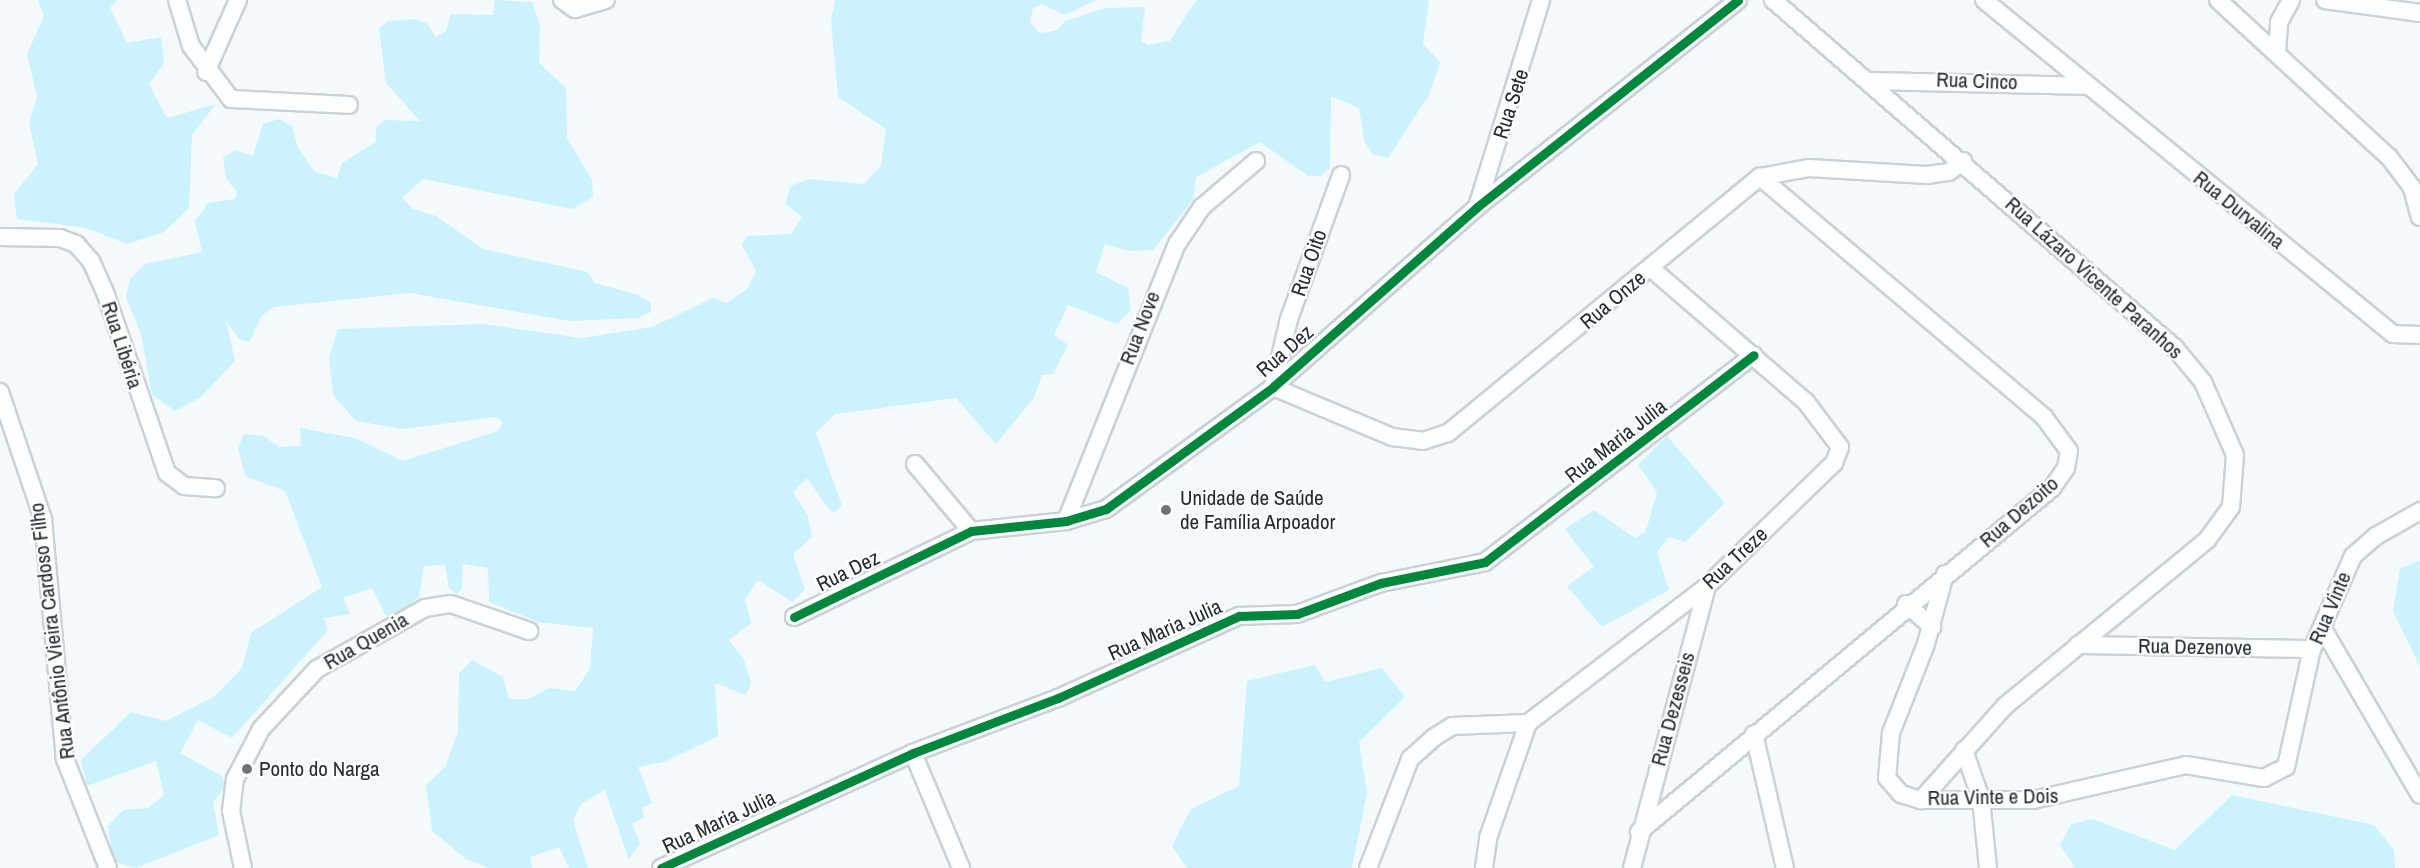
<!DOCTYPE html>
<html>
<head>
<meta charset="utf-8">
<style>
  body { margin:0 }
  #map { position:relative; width:2420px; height:868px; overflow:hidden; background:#f4fafc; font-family:"Archivo Narrow",sans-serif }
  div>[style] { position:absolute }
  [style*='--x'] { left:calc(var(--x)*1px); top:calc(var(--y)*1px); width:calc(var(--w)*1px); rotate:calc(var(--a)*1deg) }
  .green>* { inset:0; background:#cbf2fd }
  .roads { filter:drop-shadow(2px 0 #cbd2d5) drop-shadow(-2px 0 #cbd2d5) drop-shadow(0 2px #cbd2d5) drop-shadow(0 -2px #cbd2d5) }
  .minor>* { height:16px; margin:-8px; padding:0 8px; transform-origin:8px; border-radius:8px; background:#fdfeff }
  .cycleway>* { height:9px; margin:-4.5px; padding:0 4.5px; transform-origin:4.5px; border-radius:4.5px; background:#00873e }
  .dots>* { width:16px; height:16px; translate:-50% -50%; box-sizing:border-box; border:3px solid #fff; border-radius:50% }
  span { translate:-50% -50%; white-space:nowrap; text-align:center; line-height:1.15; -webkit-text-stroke:4.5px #fff; paint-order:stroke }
  .street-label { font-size:21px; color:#222c2f }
  .poi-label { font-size:21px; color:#222c2f }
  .left { translate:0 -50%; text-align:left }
</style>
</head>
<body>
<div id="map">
  <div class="green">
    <i style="clip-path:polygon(38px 0,117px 0,110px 8px,127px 43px,161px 37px,164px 64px,149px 84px,167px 118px,216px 104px,192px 135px,189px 208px,164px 232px,127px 244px,86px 228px,17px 219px,14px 194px,38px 164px,29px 123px,37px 97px,27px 54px,44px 16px)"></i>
    <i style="clip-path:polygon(495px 0,532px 2px,540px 26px,539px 63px,566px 88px,567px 138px,592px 180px,593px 197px,572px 209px,423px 179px,402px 198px,413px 209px,436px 216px,483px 249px,588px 272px,595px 283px,638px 295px,651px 303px,651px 312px,638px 318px,570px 321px,410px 293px,274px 307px,261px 316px,250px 342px,239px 339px,226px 321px,235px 361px,201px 397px,175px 411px,152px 395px,141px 334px,126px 297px,130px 279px,145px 264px,202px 252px,195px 221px,208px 203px,235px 199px,237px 193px,226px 178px,223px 158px,235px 150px,253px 156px,263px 124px,279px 119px,292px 126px,298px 148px,315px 172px,337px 178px,342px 163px,376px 142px,376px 128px,384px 120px,420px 121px,386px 83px,379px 29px,388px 21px,415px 19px,428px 24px,435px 37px,446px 31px,451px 14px,493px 15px)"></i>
    <i style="clip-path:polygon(835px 0,1096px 0,1065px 15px,1042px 4px,1033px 8px,1030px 22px,1039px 33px,1055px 31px,1066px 21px,1105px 8px,1145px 7px,1141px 41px,1148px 45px,1170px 41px,1196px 0,1429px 0,1423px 44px,1440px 62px,1430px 93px,1388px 158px,1372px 154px,1364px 140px,1359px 108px,1331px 96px,1330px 168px,1321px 176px,1308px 176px,1260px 142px,1196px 177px,1193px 200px,1153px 250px,1128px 251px,1105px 244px,1096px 272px,1128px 288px,1131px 310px,1117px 324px,1068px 305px,1054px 335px,1068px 345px,1053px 374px,1042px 375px,1034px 398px,996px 444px,956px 398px,835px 414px,816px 433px,842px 505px,834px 513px,829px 509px,807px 478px,793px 492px,808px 516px,812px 537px,793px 554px,805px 590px,792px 602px,758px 580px,745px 599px,751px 623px,729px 640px,744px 660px,751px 683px,746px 695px,715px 683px,718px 736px,664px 762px,638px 767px,652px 803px,642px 808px,644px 817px,632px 824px,640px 843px,629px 860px,605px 790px,582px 803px,573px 820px,588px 868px,569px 868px,559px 847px,530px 857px,532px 868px,489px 868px,466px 859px,432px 831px,426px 785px,445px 767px,458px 732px,459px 674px,472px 660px,503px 677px,509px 699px,528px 699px,549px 688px,575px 691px,590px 669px,593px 628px,538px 622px,489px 602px,488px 568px,463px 564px,462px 589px,456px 594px,449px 588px,445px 565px,424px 566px,419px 597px,388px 620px,372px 588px,343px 598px,350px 614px,324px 618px,328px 630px,232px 738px,198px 720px,180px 753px,222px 776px,226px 786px,213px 802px,219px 835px,136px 868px,112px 861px,108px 826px,123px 810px,148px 808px,164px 795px,156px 761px,87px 786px,81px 760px,131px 712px,166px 721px,215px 696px,242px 668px,251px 633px,322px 587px,285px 491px,245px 476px,238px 448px,244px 434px,264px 436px,279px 447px,301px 446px,300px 428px,355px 438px,403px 461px,498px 431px,503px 422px,495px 417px,403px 429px,356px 421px,333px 395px,329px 357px,338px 329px,483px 324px,582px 338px,652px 327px,713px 298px,727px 303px,748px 288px,756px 271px,742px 245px,747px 236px,791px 234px,802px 217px,785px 204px,791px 186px,808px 179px,864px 184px,881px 165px,886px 129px,838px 97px,831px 21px)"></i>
    <i style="clip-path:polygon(1667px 436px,1725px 503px,1685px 542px,1669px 537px,1657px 552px,1669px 590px,1602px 627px,1567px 586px,1594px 567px,1565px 529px,1594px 510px,1635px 538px,1646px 531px,1657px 492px,1638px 465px)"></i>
    <i style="clip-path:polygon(2420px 560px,2420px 667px,2393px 611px,2400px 569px)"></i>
    <i style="clip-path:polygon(1315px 665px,1325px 682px,1382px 668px,1405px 697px,1359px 742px,1367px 793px,1352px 868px,1187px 868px,1172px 846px,1191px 809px,1239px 786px,1247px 681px)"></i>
    <i style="clip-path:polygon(2232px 795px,2374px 825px,2394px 850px,2395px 868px,2075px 868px,2060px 845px,2071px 824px,2093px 819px,2175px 850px)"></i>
  </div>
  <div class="roads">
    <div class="minor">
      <i style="--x:177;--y:0;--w:48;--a:73.1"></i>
      <i style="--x:191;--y:46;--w:66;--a:53"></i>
      <i style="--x:231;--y:99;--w:118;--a:2.9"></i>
      <i style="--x:562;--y:0;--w:16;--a:35"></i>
      <i style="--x:575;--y:9;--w:32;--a:-16"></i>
      <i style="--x:1773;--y:0;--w:532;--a:40.88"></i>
      <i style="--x:2175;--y:348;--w:44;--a:50.5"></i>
      <i style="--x:2203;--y:382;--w:80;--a:66.3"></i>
      <i style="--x:2235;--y:455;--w:52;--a:94.4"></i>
      <i style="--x:2231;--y:507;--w:41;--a:126"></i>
      <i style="--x:2207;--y:540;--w:261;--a:140.6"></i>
      <i style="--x:2005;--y:706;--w:126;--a:131.8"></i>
      <i style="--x:1984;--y:0;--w:528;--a:39.24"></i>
      <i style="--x:2393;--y:334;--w:27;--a:2"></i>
      <i style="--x:2218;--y:0;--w:232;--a:42.6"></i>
      <i style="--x:2389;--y:157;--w:39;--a:53"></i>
      <i style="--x:2412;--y:188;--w:30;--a:75"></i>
      <i style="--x:2325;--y:0;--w:96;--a:7.8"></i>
      <i style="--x:2277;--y:53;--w:31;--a:-86"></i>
      <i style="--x:2279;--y:22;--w:25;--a:-61"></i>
      <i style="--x:206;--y:72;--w:79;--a:-66"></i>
      <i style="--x:1869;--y:81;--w:215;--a:1.3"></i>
      <i style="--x:1477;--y:207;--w:217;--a:-72.8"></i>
      <i style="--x:0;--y:237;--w:60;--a:1"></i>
      <i style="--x:60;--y:238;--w:17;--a:21"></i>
      <i style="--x:76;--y:244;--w:23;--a:49"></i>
      <i style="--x:91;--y:261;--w:37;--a:66"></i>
      <i style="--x:106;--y:295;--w:188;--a:71.1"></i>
      <i style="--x:167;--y:473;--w:21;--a:37"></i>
      <i style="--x:184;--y:486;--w:32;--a:4"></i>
      <i style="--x:1273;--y:387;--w:129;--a:22.8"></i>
      <i style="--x:1392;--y:437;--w:31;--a:7"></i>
      <i style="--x:1423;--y:441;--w:26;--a:-18"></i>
      <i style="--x:1448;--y:433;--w:404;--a:-39.4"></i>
      <i style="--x:1760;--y:177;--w:50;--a:-10.4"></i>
      <i style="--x:1809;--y:168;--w:118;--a:3.4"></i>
      <i style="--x:1927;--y:175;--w:22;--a:-8"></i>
      <i style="--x:1949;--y:172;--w:18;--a:-38"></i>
      <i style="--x:1273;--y:387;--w:70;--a:-76.8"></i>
      <i style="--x:1289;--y:319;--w:153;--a:-70.1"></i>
      <i style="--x:0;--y:392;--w:134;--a:71.3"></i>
      <i style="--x:43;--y:519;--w:241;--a:84.8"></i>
      <i style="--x:65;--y:759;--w:117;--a:68.5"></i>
      <i style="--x:915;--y:464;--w:87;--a:50.1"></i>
      <i style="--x:1066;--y:521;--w:298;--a:-68.2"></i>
      <i style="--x:1177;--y:244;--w:45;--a:-56"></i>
      <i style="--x:1202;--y:207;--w:71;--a:-40.4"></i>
      <i style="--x:1945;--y:574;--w:73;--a:105.2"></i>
      <i style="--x:1926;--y:644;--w:96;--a:111.5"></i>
      <i style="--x:1891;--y:733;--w:45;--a:95.1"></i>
      <i style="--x:1887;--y:778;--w:21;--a:49"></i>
      <i style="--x:1901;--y:794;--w:21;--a:17"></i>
      <i style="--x:1921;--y:800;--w:112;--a:0"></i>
      <i style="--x:2033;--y:800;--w:157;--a:-12.9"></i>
      <i style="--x:2186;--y:765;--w:79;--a:9.5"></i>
      <i style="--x:2264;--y:778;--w:25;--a:-27"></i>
      <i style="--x:2286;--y:767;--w:121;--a:-77.6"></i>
      <i style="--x:2312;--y:649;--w:102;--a:-66.2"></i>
      <i style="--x:2353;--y:556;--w:30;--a:-41"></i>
      <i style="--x:2376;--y:536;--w:51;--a:-29.6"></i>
      <i style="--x:1906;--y:604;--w:35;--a:41"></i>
      <i style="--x:794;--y:617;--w:197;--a:-25.9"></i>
      <i style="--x:971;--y:531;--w:96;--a:-6"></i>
      <i style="--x:1066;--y:521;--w:42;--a:-16.7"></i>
      <i style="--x:1106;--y:509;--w:207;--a:-36.1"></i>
      <i style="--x:1273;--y:387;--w:272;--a:-41.4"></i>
      <i style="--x:1477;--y:207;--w:333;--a:-38.4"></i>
      <i style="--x:2323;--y:629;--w:192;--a:59.7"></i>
      <i style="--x:2078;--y:645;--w:234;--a:1"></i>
      <i style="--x:1754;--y:734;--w:138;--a:77"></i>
      <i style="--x:1964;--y:750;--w:52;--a:70.9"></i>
      <i style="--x:1981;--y:799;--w:69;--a:84.2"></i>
      <i style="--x:913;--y:753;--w:125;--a:67.3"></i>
      <i style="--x:1639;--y:832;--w:537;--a:-39.79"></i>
      <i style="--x:2052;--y:488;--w:24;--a:-55"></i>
      <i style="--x:2066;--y:468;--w:17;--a:-80"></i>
      <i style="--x:2069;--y:451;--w:42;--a:-126.3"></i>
      <i style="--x:2044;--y:417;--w:372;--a:-139.8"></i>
      <i style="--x:243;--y:868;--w:58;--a:-101.9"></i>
      <i style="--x:231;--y:811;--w:32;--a:-83"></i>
      <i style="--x:235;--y:779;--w:56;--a:-62.5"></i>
      <i style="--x:261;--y:729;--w:82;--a:-47"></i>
      <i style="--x:317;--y:669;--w:124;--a:-29.5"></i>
      <i style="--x:425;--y:608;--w:26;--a:-9"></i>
      <i style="--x:451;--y:604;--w:83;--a:19.1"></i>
      <i style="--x:661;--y:868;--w:277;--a:-24.5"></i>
      <i style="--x:913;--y:753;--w:155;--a:-20.8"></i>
      <i style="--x:1058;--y:698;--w:199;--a:-24.4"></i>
      <i style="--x:1239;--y:616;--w:58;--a:-2"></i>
      <i style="--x:1297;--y:614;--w:90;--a:-20.3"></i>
      <i style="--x:1381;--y:583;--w:106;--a:-11.4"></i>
      <i style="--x:1485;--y:562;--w:339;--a:-37.6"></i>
      <i style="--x:1368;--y:868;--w:117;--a:-68.9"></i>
      <i style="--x:1410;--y:759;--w:31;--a:-42"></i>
      <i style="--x:1433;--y:738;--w:22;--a:-32"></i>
      <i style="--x:1452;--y:726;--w:76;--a:-2.3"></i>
      <i style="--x:1484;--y:868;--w:30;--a:-82"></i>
      <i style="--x:1488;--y:838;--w:122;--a:-70.8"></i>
      <i style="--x:1528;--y:723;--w:225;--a:-37.4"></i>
      <i style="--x:1707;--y:586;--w:177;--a:-44.1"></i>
      <i style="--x:1834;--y:463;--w:17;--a:-69"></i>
      <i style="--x:1840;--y:447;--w:56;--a:-127.1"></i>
      <i style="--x:1806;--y:402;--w:205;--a:-139.2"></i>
      <i style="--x:1632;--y:868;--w:292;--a:-75.1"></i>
    </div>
  </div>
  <div class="cycleway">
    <i style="--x:794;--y:617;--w:197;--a:-25.9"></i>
    <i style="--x:971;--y:531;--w:96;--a:-6"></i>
    <i style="--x:1066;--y:521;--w:42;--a:-16.7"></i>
    <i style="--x:1106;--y:509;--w:207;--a:-36.1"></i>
    <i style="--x:1273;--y:387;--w:272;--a:-41.4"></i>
    <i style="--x:1477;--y:207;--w:333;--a:-38.4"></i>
    <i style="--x:661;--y:868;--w:277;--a:-24.5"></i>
    <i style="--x:913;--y:753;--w:155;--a:-20.8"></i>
    <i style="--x:1058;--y:698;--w:199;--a:-24.4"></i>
    <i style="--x:1239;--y:616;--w:58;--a:-2"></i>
    <i style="--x:1297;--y:614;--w:90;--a:-20.3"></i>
    <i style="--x:1381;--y:583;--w:106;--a:-11.4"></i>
    <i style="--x:1485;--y:562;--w:339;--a:-37.6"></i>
  </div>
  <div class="dots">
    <i style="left:1166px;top:510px;background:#6c7477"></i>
    <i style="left:247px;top:769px;background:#6c7477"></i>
  </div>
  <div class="street-label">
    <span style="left:1977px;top:81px;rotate:2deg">Rua Cinco</span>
    <span style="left:1511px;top:104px;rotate:-72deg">Rua Sete</span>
    <span style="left:2239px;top:210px;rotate:39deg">Rua Durvalina</span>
    <span style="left:1309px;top:263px;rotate:-71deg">Rua Oito</span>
    <span style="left:2094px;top:278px;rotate:42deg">Rua Lázaro Vicente Paranhos</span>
    <span style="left:1613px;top:300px;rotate:-40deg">Rua Onze</span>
    <span style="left:1140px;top:328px;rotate:-69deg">Rua Nove</span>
    <span style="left:122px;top:345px;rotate:72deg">Rua Libéria</span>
    <span style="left:1285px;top:351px;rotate:-41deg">Rua Dez</span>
    <span style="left:1616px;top:441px;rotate:-38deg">Rua Maria Julia</span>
    <span style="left:2019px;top:512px;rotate:-41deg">Rua Dezoito</span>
    <span style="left:1735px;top:558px;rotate:-43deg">Rua Treze</span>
    <span style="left:848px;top:571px;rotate:-26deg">Rua Dez</span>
    <span style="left:2330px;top:608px;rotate:-67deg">Rua Vinte</span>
    <span style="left:1165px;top:630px;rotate:-24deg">Rua Maria Julia</span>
    <span style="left:52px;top:631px;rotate:-97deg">Rua Antônio Vieira Cardoso Filho</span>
    <span style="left:366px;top:641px;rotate:-30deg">Rua Quenia</span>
    <span style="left:2195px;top:647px;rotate:1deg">Rua Dezenove</span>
    <span style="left:1673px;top:709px;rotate:-75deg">Rua Dezesseis</span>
    <span style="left:1993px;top:797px;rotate:-1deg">Rua Vinte e Dois</span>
    <span style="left:719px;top:822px;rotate:-25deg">Rua Maria Julia</span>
  </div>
  <div class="poi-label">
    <span class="left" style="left:1180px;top:510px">Unidade de Saúde<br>de Família Arpoador</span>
    <span class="left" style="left:259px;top:769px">Ponto do Narga</span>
  </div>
</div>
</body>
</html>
